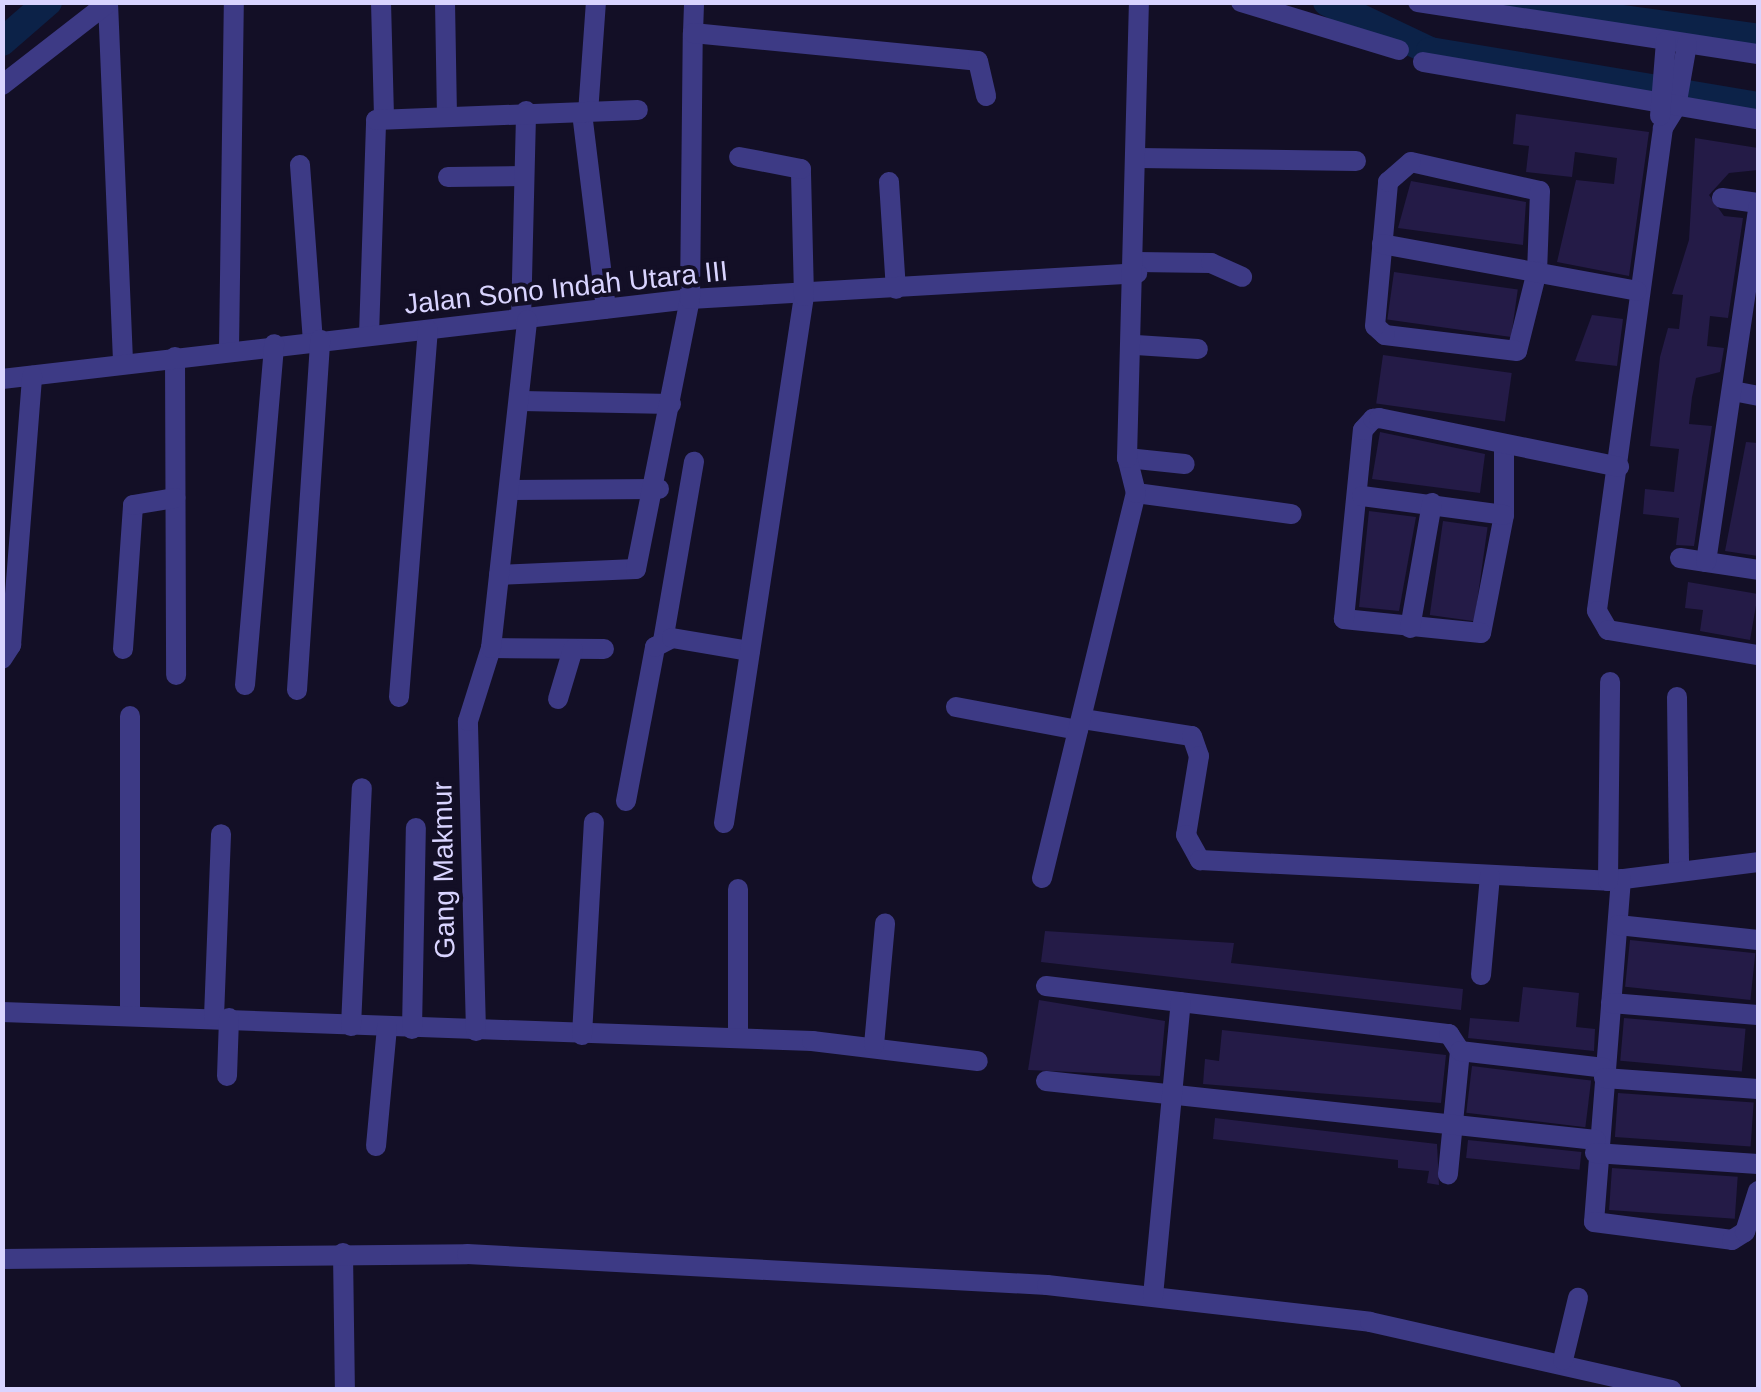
<!DOCTYPE html>
<html>
<head>
<meta charset="utf-8">
<style>
  body { margin:0 }
  #map { position:relative; width:1761px; height:1392px; overflow:hidden; background:#130f26; font-family:Arial,sans-serif }
  div>[style] { position:absolute }
  [style*='--x'] { left:calc(var(--x)*1px); top:calc(var(--y)*1px); width:calc(var(--w)*1px); rotate:calc(var(--a)*1deg) }
  .river>* { height:28px; margin:-14px; padding:0 14px; transform-origin:14px; border-radius:14px; background:#0c2248 }
  .building>* { inset:0; background:#241b47; transform-origin:0 0 }
  .minor>* { height:20px; margin:-10px; padding:0 10px; transform-origin:10px; border-radius:10px; background:#3d3a85 }
  span { translate:-50% -50%; white-space:nowrap; text-align:center; line-height:1.15; -webkit-text-stroke:8px #130f26; paint-order:stroke }
  .street-label { font-size:28px; color:#d9d4ff }
  .frame { position:absolute; inset:0; border:5px solid #d9d4ff; pointer-events:none }
</style>
</head>
<body>
<div id="map">
  <div class="river">
    <i style="--x:1327;--y:2;--w:114;--a:25.4"></i>
    <i style="--x:1430;--y:51;--w:333;--a:9.5"></i>
    <i style="--x:1500;--y:2;--w:260;--a:7.9"></i>
    <i style="--x:2;--y:42;--w:61;--a:-41"></i>
  </div>
  <div class="building">
    <i style="clip-path:polygon(1516px 114px,1649px 132px,1629px 276px,1557px 262px,1576px 180px,1614px 184px,1617px 158px,1575px 152px,1572px 177px,1526px 172px,1529px 146px,1513px 144px)"></i>
    <i style="clip-path:polygon(1695px 138px,1758px 148px,1758px 170px,1729px 173px,1709px 195px,1724px 216px,1743px 218px,1728px 318px,1710px 316px,1707px 346px,1724px 348px,1720px 372px,1696px 378px,1692px 397px,1689px 424px,1712px 426px,1694px 546px,1676px 545px,1679px 518px,1643px 514px,1645px 489px,1674px 492px,1679px 449px,1650px 446px,1660px 357px,1668px 328px,1679px 329px,1683px 295px,1672px 294px,1689px 240px)"></i>
    <i style="clip-path:polygon(1411px 181px,1526px 202px,1523px 245px,1398px 228px)"></i>
    <i style="left:1394px;top:272px;width:125px;height:48px;rotate:8deg"></i>
    <i style="clip-path:polygon(1592px 315px,1623px 319px,1617px 366px,1575px 361px)"></i>
    <i style="left:1383px;top:355px;width:130px;height:49px;rotate:8deg"></i>
    <i style="clip-path:polygon(1380px 432px,1485px 454px,1480px 493px,1372px 479px)"></i>
    <i style="clip-path:polygon(1746px 442px,1758px 443px,1758px 556px,1725px 551px)"></i>
    <i style="clip-path:polygon(1369px 511px,1416px 517px,1399px 611px,1359px 607px)"></i>
    <i style="left:1443px;top:521px;width:45px;height:95px;rotate:8deg"></i>
    <i style="clip-path:polygon(1688px 582px,1758px 594px,1750px 640px,1700px 631px,1703px 610px,1685px 608px)"></i>
    <i style="clip-path:polygon(1045px 931px,1234px 943px,1231px 963px,1463px 989px,1461px 1010px,1041px 962px)"></i>
    <i style="left:1630px;top:940px;width:126px;height:47px;rotate:6deg"></i>
    <i style="clip-path:polygon(1523px 987px,1579px 993px,1576px 1027px,1595px 1029px,1594px 1051px,1468px 1038px,1470px 1018px,1519px 1022px)"></i>
    <i style="clip-path:polygon(1039px 1000px,1165px 1021px,1160px 1076px,1028px 1070px)"></i>
    <i style="left:1624px;top:1018px;width:122px;height:43px;rotate:5deg"></i>
    <i style="clip-path:polygon(1222px 1030px,1446px 1055px,1441px 1103px,1203px 1084px,1205px 1059px,1219px 1061px)"></i>
    <i style="left:1472px;top:1066px;width:120px;height:47px;rotate:7deg"></i>
    <i style="left:1618px;top:1093px;width:136px;height:44px;rotate:4deg"></i>
    <i style="clip-path:polygon(1215px 1118px,1437px 1144px,1439px 1185px,1427px 1183px,1429px 1171px,1398px 1168px,1398px 1160px,1213px 1139px)"></i>
    <i style="left:1468px;top:1140px;width:114px;height:18px;rotate:6deg"></i>
    <i style="left:1612px;top:1168px;width:126px;height:42px;rotate:4deg"></i>
  </div>
  <div class="minor">
    <i style="--x:381;--y:2;--w:116;--a:88.5"></i>
    <i style="--x:445;--y:2;--w:110;--a:89"></i>
    <i style="--x:1241;--y:2;--w:165;--a:16.9"></i>
    <i style="--x:1418;--y:2;--w:344;--a:8.7"></i>
    <i style="--x:108;--y:3;--w:361;--a:87.6"></i>
    <i style="--x:693;--y:33;--w:31;--a:-88"></i>
    <i style="--x:1687;--y:44;--w:64;--a:99.9"></i>
    <i style="--x:1676;--y:107;--w:25;--a:122"></i>
    <i style="--x:1663;--y:128;--w:487;--a:97.8"></i>
    <i style="--x:1597;--y:611;--w:22;--a:60"></i>
    <i style="--x:1608;--y:630;--w:152;--a:9.5"></i>
    <i style="--x:1423;--y:62;--w:340;--a:9.7"></i>
    <i style="--x:2;--y:85;--w:135;--a:-37.8"></i>
    <i style="--x:582;--y:113;--w:197;--a:83"></i>
    <i style="--x:588;--y:113;--w:111;--a:-85.9"></i>
    <i style="--x:1660;--y:116;--w:75;--a:-85.4"></i>
    <i style="--x:1138;--y:158;--w:218;--a:0.8"></i>
    <i style="--x:1411;--y:162;--w:132;--a:12.7"></i>
    <i style="--x:1540;--y:191;--w:80;--a:92.1"></i>
    <i style="--x:1537;--y:271;--w:82;--a:104"></i>
    <i style="--x:1517;--y:351;--w:133;--a:-173.1"></i>
    <i style="--x:1385;--y:335;--w:13;--a:-138"></i>
    <i style="--x:1375;--y:326;--w:145;--a:-84.8"></i>
    <i style="--x:1388;--y:182;--w:30;--a:-41"></i>
    <i style="--x:300;--y:165;--w:176;--a:85.8"></i>
    <i style="--x:448;--y:177;--w:76;--a:-0.8"></i>
    <i style="--x:889;--y:182;--w:107;--a:86.3"></i>
    <i style="--x:1722;--y:198;--w:36;--a:8"></i>
    <i style="--x:1382;--y:244;--w:259;--a:10.4"></i>
    <i style="--x:1137;--y:262;--w:74;--a:0.8"></i>
    <i style="--x:1211;--y:263;--w:34;--a:24"></i>
    <i style="--x:521;--y:320;--w:209;--a:-88.6"></i>
    <i style="--x:369;--y:335;--w:215;--a:-88.1"></i>
    <i style="--x:376;--y:120;--w:262;--a:-2.2"></i>
    <i style="--x:1136;--y:345;--w:62;--a:3.7"></i>
    <i style="--x:229;--y:349;--w:347;--a:-89.2"></i>
    <i style="--x:175;--y:357;--w:318;--a:89.8"></i>
    <i style="--x:2;--y:379;--w:693;--a:-6.63"></i>
    <i style="--x:690;--y:299;--w:448;--a:-3.3"></i>
    <i style="--x:1733;--y:391;--w:25;--a:11"></i>
    <i style="--x:522;--y:401;--w:149;--a:1.2"></i>
    <i style="--x:1504;--y:444;--w:71;--a:90"></i>
    <i style="--x:1504;--y:515;--w:120;--a:101"></i>
    <i style="--x:1481;--y:633;--w:138;--a:-174.2"></i>
    <i style="--x:1344;--y:619;--w:190;--a:-84.3"></i>
    <i style="--x:1363;--y:430;--w:15;--a:-48"></i>
    <i style="--x:1373;--y:419;--w:6;--a:-9"></i>
    <i style="--x:1379;--y:418;--w:245;--a:11.5"></i>
    <i style="--x:1127;--y:458;--w:58;--a:5.9"></i>
    <i style="--x:510;--y:490;--w:149;--a:-0.4"></i>
    <i style="--x:1136;--y:493;--w:157;--a:7.7"></i>
    <i style="--x:1362;--y:496;--w:143;--a:7.6"></i>
    <i style="--x:1680;--y:558;--w:79;--a:8.7"></i>
    <i style="--x:1706;--y:562;--w:358;--a:-81.6"></i>
    <i style="--x:499;--y:575;--w:137;--a:-2.5"></i>
    <i style="--x:636;--y:569;--w:275;--a:-78.7"></i>
    <i style="--x:690;--y:299;--w:266;--a:-89.4"></i>
    <i style="--x:693;--y:33;--w:286;--a:5.6"></i>
    <i style="--x:978;--y:61;--w:36;--a:77"></i>
    <i style="--x:1410;--y:628;--w:127;--a:-80"></i>
    <i style="--x:663;--y:641;--w:182;--a:-80.2"></i>
    <i style="--x:491;--y:648;--w:113;--a:0.5"></i>
    <i style="--x:123;--y:649;--w:144;--a:-86"></i>
    <i style="--x:133;--y:505;--w:43;--a:-9.5"></i>
    <i style="--x:2;--y:659;--w:17;--a:-57"></i>
    <i style="--x:11;--y:645;--w:270;--a:-85.5"></i>
    <i style="--x:245;--y:685;--w:342;--a:-85.1"></i>
    <i style="--x:297;--y:690;--w:351;--a:-86.2"></i>
    <i style="--x:399;--y:697;--w:368;--a:-85.5"></i>
    <i style="--x:1677;--y:697;--w:173;--a:89.3"></i>
    <i style="--x:558;--y:699;--w:52;--a:-73.3"></i>
    <i style="--x:956;--y:707;--w:124;--a:10.7"></i>
    <i style="--x:130;--y:716;--w:297;--a:90"></i>
    <i style="--x:1083;--y:719;--w:110;--a:8.9"></i>
    <i style="--x:1192;--y:736;--w:21;--a:71"></i>
    <i style="--x:1199;--y:756;--w:80;--a:99.3"></i>
    <i style="--x:1186;--y:835;--w:29;--a:61"></i>
    <i style="--x:1200;--y:860;--w:409;--a:2.9"></i>
    <i style="--x:1608;--y:881;--w:151;--a:-7.2"></i>
    <i style="--x:626;--y:801;--w:157;--a:-79.3"></i>
    <i style="--x:655;--y:647;--w:19;--a:-28"></i>
    <i style="--x:672;--y:638;--w:79;--a:9.5"></i>
    <i style="--x:724;--y:823;--w:533;--a:-81.37"></i>
    <i style="--x:804;--y:296;--w:127;--a:-91.4"></i>
    <i style="--x:801;--y:169;--w:63;--a:-169"></i>
    <i style="--x:1042;--y:878;--w:396;--a:-76.3"></i>
    <i style="--x:1136;--y:493;--w:36;--a:-104"></i>
    <i style="--x:1127;--y:458;--w:456;--a:-88.5"></i>
    <i style="--x:1621;--y:879;--w:344;--a:94.5"></i>
    <i style="--x:1594;--y:1222;--w:139;--a:7.4"></i>
    <i style="--x:1732;--y:1240;--w:15;--a:-32"></i>
    <i style="--x:1745;--y:1232;--w:43;--a:-72.4"></i>
    <i style="--x:1608;--y:881;--w:199;--a:-89.4"></i>
    <i style="--x:738;--y:889;--w:149;--a:90"></i>
    <i style="--x:1618;--y:925;--w:141;--a:6.1"></i>
    <i style="--x:1481;--y:975;--w:99;--a:-84.8"></i>
    <i style="--x:1046;--y:986;--w:406;--a:6.8"></i>
    <i style="--x:1449;--y:1034;--w:20;--a:57"></i>
    <i style="--x:1460;--y:1051;--w:124;--a:95.6"></i>
    <i style="--x:1611;--y:1003;--w:147;--a:4.7"></i>
    <i style="--x:2;--y:1012;--w:811;--a:2.05"></i>
    <i style="--x:812;--y:1041;--w:167;--a:6.9"></i>
    <i style="--x:214;--y:1017;--w:183;--a:-87.8"></i>
    <i style="--x:351;--y:1026;--w:238;--a:-87.4"></i>
    <i style="--x:412;--y:1029;--w:201;--a:-88.9"></i>
    <i style="--x:476;--y:1031;--w:310;--a:-91.5"></i>
    <i style="--x:468;--y:721;--w:77;--a:-72.5"></i>
    <i style="--x:491;--y:648;--w:330;--a:-83.7"></i>
    <i style="--x:582;--y:1035;--w:213;--a:-86.8"></i>
    <i style="--x:874;--y:1045;--w:122;--a:-84.8"></i>
    <i style="--x:1460;--y:1051;--w:145;--a:6.7"></i>
    <i style="--x:227;--y:1076;--w:58;--a:-88"></i>
    <i style="--x:1604;--y:1078;--w:154;--a:4.1"></i>
    <i style="--x:1046;--y:1081;--w:553;--a:6.12"></i>
    <i style="--x:376;--y:1146;--w:119;--a:-84.7"></i>
    <i style="--x:1595;--y:1153;--w:163;--a:3.9"></i>
    <i style="--x:343;--y:1253;--w:137;--a:89.2"></i>
    <i style="--x:2;--y:1259;--w:465;--a:-0.6"></i>
    <i style="--x:467;--y:1254;--w:581;--a:3.06"></i>
    <i style="--x:1047;--y:1285;--w:325;--a:6.5"></i>
    <i style="--x:1370;--y:1322;--w:309;--a:12.7"></i>
    <i style="--x:1153;--y:1296;--w:295;--a:-84.6"></i>
    <i style="--x:1563;--y:1360;--w:64;--a:-76.4"></i>
  </div>
  <div class="street-label">
    <span style="left:566px;top:288px;rotate:-6deg">Jalan Sono Indah Utara III</span>
    <span style="left:444px;top:870px;rotate:-91deg">Gang Makmur</span>
  </div>
  <div class="frame"></div>
</div>
</body>
</html>
